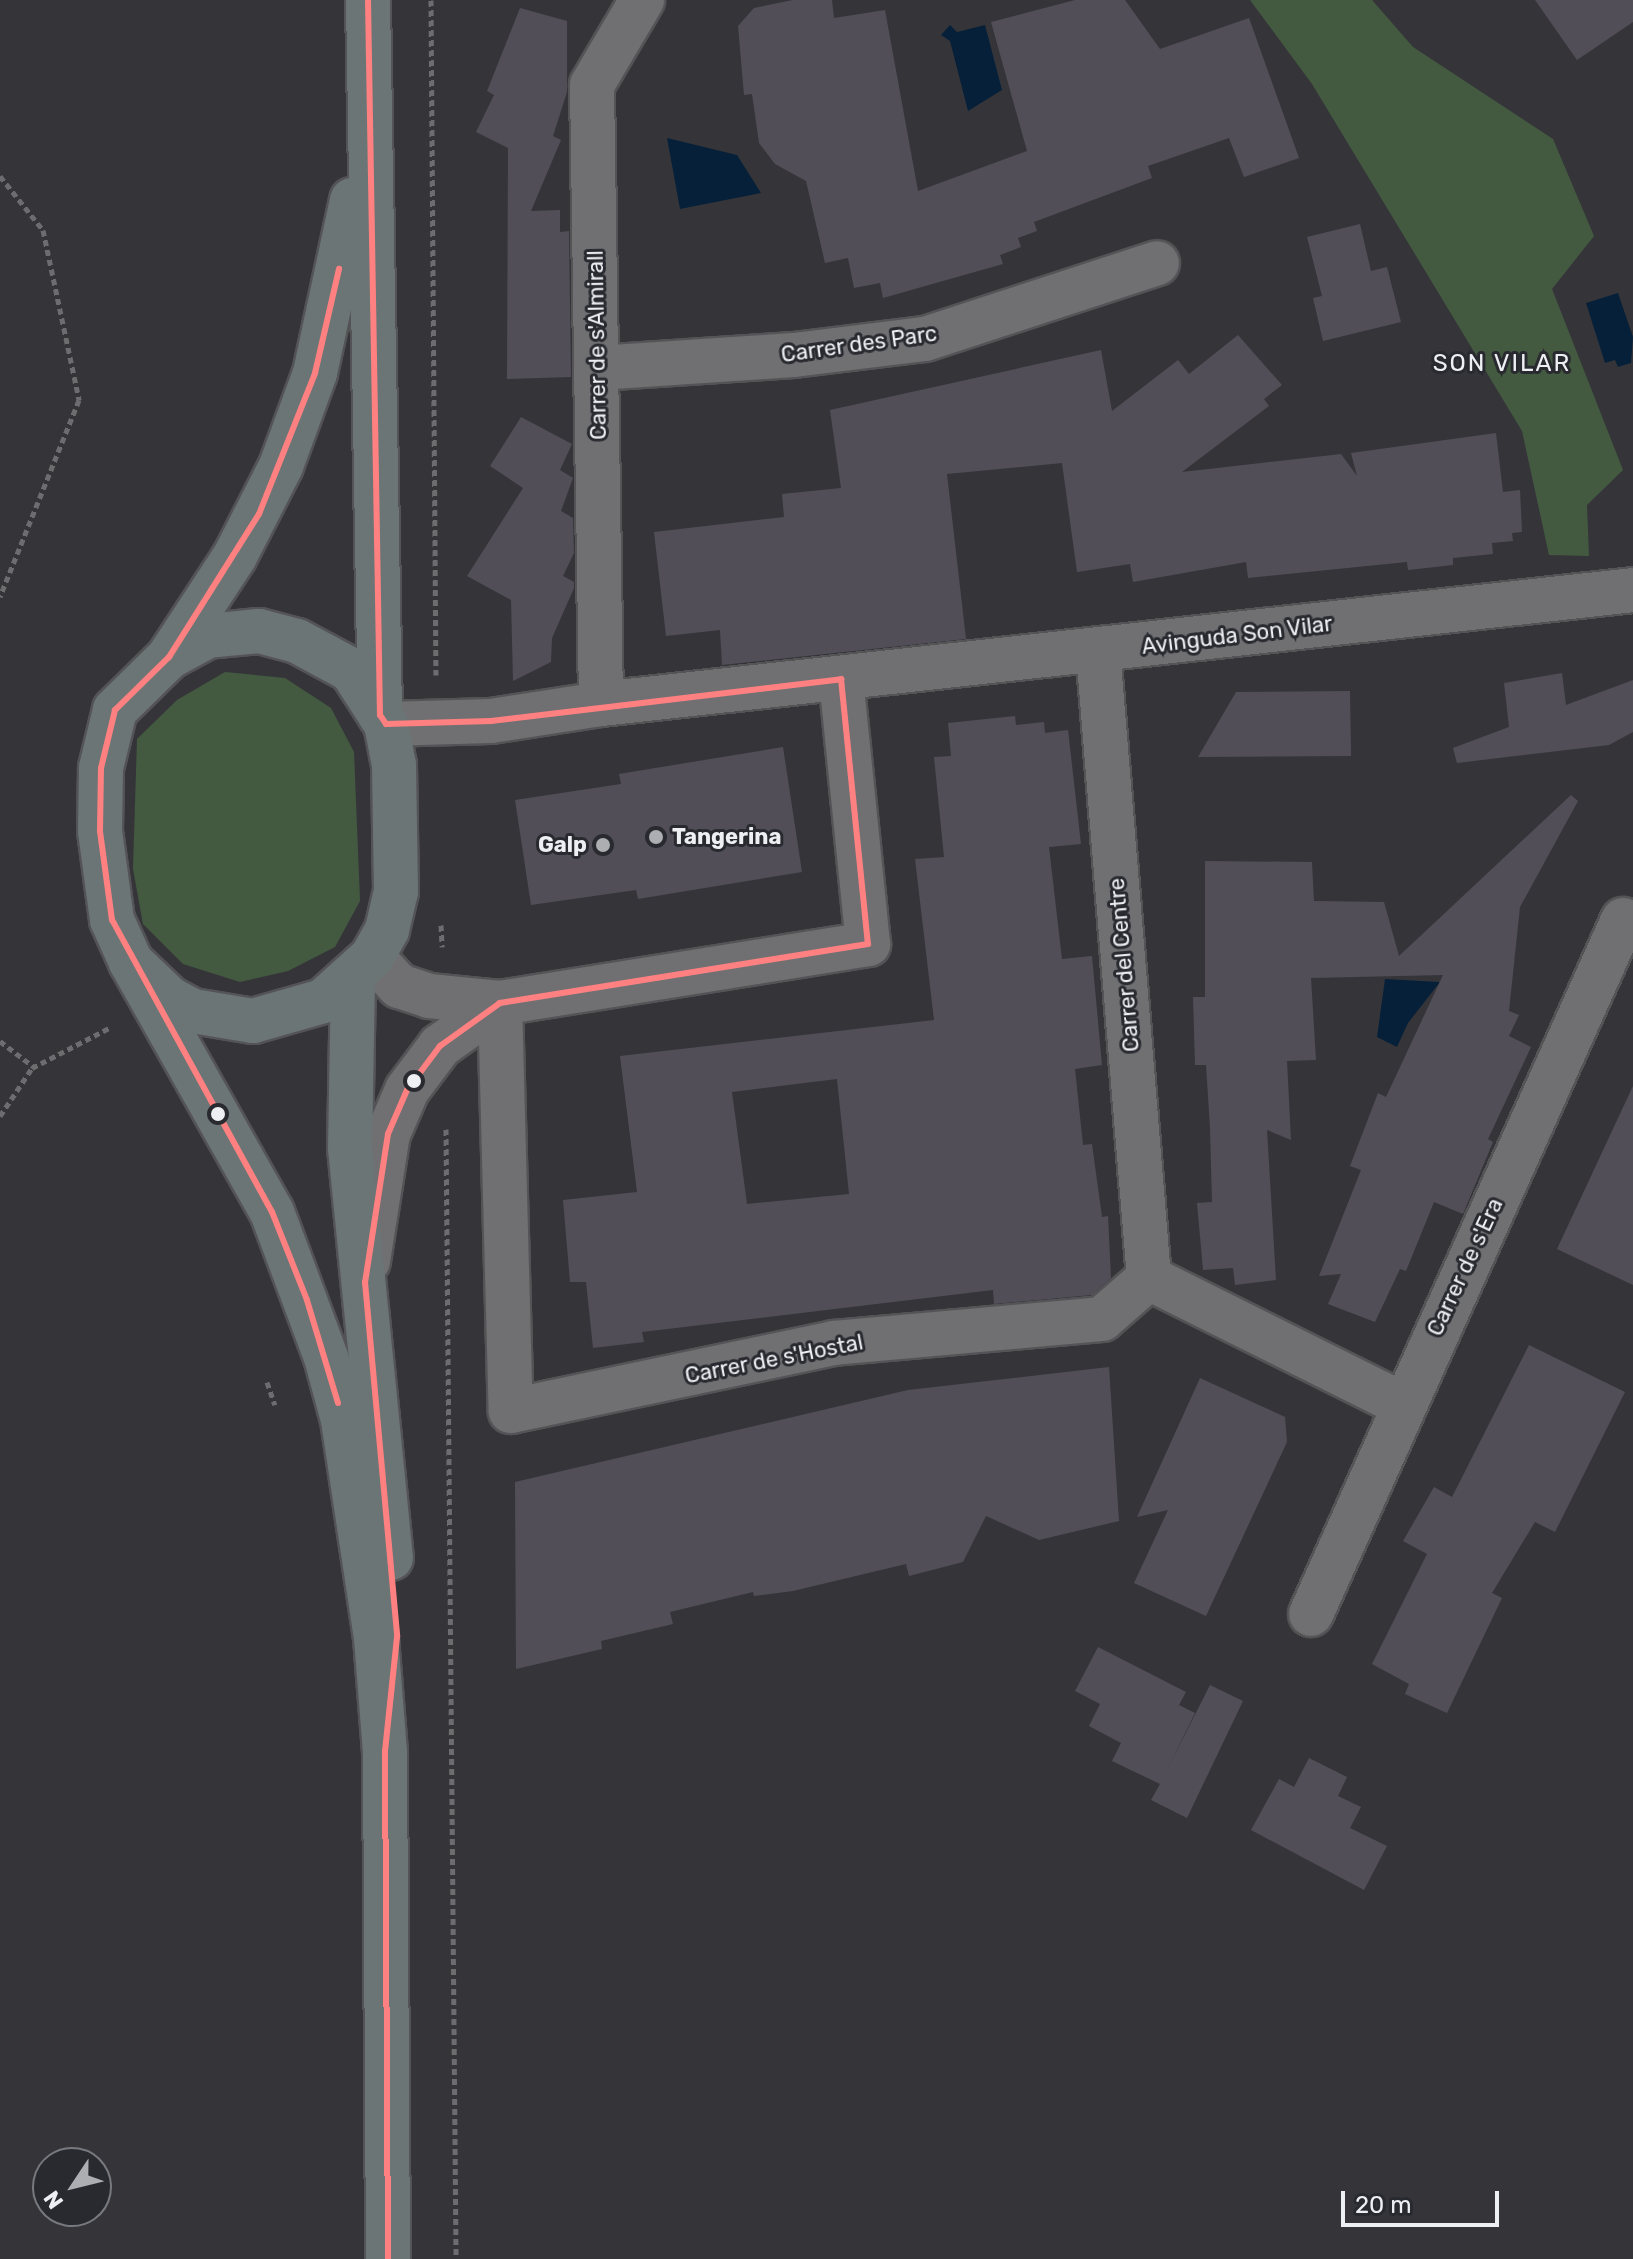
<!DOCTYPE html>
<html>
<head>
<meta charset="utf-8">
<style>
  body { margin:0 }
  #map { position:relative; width:1633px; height:2259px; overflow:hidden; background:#353539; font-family:Rubik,sans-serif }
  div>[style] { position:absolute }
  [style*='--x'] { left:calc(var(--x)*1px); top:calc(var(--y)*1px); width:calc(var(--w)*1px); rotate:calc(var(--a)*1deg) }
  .green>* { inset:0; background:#435a41 }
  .water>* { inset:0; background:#072039 }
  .building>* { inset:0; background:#514e58 }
  .path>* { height:5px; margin-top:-2.5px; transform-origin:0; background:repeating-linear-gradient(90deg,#6d6d70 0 6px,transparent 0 10px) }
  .roads { filter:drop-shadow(2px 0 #545457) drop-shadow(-2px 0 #545457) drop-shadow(0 2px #545457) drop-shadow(0 -2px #545457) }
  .minor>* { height:44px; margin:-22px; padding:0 22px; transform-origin:22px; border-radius:22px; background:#707073 }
  .major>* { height:44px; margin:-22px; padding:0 22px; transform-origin:22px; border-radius:22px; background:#6c7575 }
  .bus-1>* { height:6px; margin:-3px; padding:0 3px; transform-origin:3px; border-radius:3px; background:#ff8080 }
  .dots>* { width:22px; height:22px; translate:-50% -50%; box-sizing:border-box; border:4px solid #292a30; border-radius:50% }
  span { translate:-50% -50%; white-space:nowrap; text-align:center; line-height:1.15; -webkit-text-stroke:6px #292a30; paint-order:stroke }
  .street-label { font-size:22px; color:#eeeff3 }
  .poi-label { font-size:22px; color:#eeeff3; font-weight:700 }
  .left { translate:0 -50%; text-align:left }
  .right { translate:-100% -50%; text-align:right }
  .neighbourhood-label { font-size:24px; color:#eeeff3; letter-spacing:2px }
  .north { position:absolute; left:32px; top:2147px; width:80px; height:80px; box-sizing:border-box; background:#292a30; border:2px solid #78797e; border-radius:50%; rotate:235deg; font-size:22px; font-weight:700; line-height:32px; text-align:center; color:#eeeff3 }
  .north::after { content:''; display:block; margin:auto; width:28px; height:36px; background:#adaeb2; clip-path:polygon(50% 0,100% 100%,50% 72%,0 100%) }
  .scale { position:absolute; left:1341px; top:2191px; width:158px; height:36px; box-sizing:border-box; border:4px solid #eeeff3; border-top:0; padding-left:10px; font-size:24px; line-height:28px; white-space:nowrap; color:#eeeff3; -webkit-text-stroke:6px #292a30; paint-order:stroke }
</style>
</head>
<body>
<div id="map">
  <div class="green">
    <i style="clip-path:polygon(1250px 0,1372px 0,1413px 47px,1553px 139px,1594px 236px,1552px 289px,1623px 470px,1587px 505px,1589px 556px,1549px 555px,1522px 431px,1312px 84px)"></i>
    <i style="clip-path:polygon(225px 672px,285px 678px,331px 708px,354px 752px,360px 901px,335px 947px,288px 971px,240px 982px,183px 964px,143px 924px,133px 869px,137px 739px,177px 700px)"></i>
  </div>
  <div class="water">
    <i style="clip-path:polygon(950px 25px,957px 32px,985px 25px,1002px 90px,968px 111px,950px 41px,941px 35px)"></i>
    <i style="clip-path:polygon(667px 138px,737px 155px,761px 193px,680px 209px)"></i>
    <i style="clip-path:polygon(1618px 293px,1633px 337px,1631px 363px,1618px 367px,1615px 360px,1605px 363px,1586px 303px)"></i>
    <i style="clip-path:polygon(1385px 979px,1440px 982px,1408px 1023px,1397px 1047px,1377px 1037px)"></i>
  </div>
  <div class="building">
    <i style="clip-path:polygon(793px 0,832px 0,834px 18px,885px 10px,918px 191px,1027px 151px,991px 22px,1075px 0,1125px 0,1160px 49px,1249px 18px,1299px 158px,1244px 177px,1229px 138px,1148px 166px,1152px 178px,1034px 222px,1037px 231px,1018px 238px,1021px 247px,1000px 255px,1003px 264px,883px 298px,880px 283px,854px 288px,848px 258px,825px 263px,806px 181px,775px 164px,759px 143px,752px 94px,744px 95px,738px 26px,754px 8px)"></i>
    <i style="clip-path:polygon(1535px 0,1633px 0,1633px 22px,1577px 60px)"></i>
    <i style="clip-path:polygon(520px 8px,567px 21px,567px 92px,553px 136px,561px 140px,531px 211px,560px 210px,560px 232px,569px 231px,571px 377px,507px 379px,508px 148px,476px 132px,494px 95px,487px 91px)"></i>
    <i style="clip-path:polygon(1360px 224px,1371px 271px,1387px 267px,1401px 322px,1323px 341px,1313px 298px,1322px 296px,1307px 237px)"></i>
    <i style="clip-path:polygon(1238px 335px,1282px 385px,1264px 399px,1269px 406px,1182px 472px,1341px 454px,1357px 476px,1351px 453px,1496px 433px,1503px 492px,1520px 490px,1522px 532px,1512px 533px,1513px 541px,1492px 543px,1493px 554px,1453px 558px,1453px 565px,1408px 570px,1407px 562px,1248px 578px,1246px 562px,1133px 582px,1130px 564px,1077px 572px,1062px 463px,947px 474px,966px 639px,722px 665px,720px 630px,666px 636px,654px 532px,784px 517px,782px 494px,841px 488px,830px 410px,1101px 350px,1112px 411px,1178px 360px,1189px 374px)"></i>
    <i style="clip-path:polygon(521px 417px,572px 444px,560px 470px,573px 478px,561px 511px,573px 518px,574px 553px,563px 576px,574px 582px,574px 588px,552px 638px,551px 662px,513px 681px,511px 600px,467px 576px,523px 488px,490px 466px)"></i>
    <i style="clip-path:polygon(1562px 673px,1566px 705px,1633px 680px,1633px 732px,1609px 745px,1457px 763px,1453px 748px,1509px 727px,1504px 683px)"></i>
    <i style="clip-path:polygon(1350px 691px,1351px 756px,1198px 757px,1236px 692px)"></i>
    <i style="clip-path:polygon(evenodd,1015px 716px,1016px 725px,1044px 722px,1045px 733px,1068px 730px,1081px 844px,1049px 847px,1062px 959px,1092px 956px,1102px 1065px,1075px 1069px,1083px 1145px,1092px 1144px,1102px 1217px,1108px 1216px,1111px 1278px,1092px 1295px,994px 1304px,993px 1290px,642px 1332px,644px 1342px,593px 1348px,586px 1282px,570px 1282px,563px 1200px,637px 1192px,620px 1056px,934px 1020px,915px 859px,944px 857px,934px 757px,951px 756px,948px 723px,1015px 716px,837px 1079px,849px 1194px,747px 1204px,732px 1092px,837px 1079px)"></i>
    <i style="clip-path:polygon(783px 747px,802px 872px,638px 899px,636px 890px,531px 905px,515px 800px,621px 784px,619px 774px)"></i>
    <i style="clip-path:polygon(1571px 795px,1578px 801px,1520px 907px,1509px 1011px,1519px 1015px,1509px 1036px,1531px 1047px,1488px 1139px,1493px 1142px,1463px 1214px,1434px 1202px,1406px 1271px,1400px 1269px,1375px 1322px,1328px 1304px,1341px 1274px,1319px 1276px,1361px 1170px,1350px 1166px,1378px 1093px,1386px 1097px,1443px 975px,1311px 978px,1316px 1060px,1287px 1061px,1291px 1140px,1267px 1130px,1276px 1280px,1235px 1285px,1233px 1268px,1203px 1270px,1197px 1203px,1212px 1202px,1210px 1128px,1206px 1065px,1195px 1065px,1193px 997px,1205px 997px,1205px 861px,1312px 862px,1314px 901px,1384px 902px,1399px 956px)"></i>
    <i style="clip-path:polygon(1633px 1086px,1633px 1285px,1557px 1249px)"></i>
    <i style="clip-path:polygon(1529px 1345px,1625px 1392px,1555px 1532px,1535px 1522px,1492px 1593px,1502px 1598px,1447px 1713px,1405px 1694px,1409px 1684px,1372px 1664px,1427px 1554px,1403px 1541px,1434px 1487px,1452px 1497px)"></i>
    <i style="clip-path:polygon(1109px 1367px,1119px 1521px,1039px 1540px,986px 1516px,963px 1562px,909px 1576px,906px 1564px,793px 1591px,754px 1596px,753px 1592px,670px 1612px,673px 1624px,601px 1641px,602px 1649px,516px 1669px,515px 1482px,908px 1390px)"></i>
    <i style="clip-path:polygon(1200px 1378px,1285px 1417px,1287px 1442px,1206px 1616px,1134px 1583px,1168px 1510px,1137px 1517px)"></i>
    <i style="clip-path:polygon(1098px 1647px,1186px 1692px,1179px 1705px,1195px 1713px,1167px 1770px,1210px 1685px,1243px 1701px,1187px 1818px,1151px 1800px,1160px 1784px,1112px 1761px,1121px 1743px,1089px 1726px,1100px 1704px,1075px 1691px)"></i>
    <i style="clip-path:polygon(1309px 1758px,1347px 1777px,1338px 1796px,1361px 1807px,1350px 1828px,1387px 1846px,1364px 1890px,1251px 1830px,1279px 1779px,1294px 1787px)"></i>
  </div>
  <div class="path">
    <i style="--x:431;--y:0;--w:675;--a:89.58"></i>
    <i style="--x:0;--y:176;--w:69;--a:51.5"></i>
    <i style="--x:43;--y:230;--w:174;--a:78"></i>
    <i style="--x:79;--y:400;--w:212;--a:111.9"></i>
    <i style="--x:441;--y:925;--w:22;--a:87"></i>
    <i style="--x:0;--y:1041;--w:43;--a:37.4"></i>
    <i style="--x:0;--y:1116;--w:58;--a:-56.3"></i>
    <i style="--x:32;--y:1068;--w:89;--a:-27.4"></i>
    <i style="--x:446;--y:1129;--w:1130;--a:89.49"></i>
    <i style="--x:267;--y:1382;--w:24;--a:71"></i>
  </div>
  <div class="roads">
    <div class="minor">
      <i style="--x:598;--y:368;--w:196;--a:-3.8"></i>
      <i style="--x:794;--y:355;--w:132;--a:-7"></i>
      <i style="--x:925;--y:339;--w:244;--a:-18.1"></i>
      <i style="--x:1098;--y:651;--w:629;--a:85.35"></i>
      <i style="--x:601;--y:704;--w:619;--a:-90.83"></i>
      <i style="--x:592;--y:85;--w:99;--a:-59.5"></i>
      <i style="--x:386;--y:724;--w:105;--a:-1.6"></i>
      <i style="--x:491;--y:721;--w:111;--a:-8.8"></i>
      <i style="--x:601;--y:704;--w:1038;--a:-6.3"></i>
      <i style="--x:372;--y:957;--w:40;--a:47"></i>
      <i style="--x:399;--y:986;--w:32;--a:18"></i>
      <i style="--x:429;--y:996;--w:71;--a:5.6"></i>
      <i style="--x:500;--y:1003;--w:373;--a:-9.1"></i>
      <i style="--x:868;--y:944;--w:266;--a:-95.8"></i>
      <i style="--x:500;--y:1003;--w:408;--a:88.5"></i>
      <i style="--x:511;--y:1411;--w:330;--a:-11.9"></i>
      <i style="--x:834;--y:1343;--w:269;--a:-5.1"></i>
      <i style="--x:1102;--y:1319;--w:62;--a:-41.1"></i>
      <i style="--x:1149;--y:1278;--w:283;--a:26.5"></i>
      <i style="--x:368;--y:1261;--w:129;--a:-81.1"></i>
      <i style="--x:388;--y:1134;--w:48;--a:-66.6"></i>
      <i style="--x:407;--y:1090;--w:55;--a:-53.1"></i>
      <i style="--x:440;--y:1046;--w:74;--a:-35.6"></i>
      <i style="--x:1311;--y:1614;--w:761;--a:-65.79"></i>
    </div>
    <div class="major">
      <i style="--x:368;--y:0;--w:715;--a:89.04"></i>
      <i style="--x:170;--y:655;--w:118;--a:-56.7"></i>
      <i style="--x:235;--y:556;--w:101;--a:-62.9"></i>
      <i style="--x:281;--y:466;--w:99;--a:-69.9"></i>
      <i style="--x:315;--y:373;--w:177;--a:-77.9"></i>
      <i style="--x:131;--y:962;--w:54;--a:43.5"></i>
      <i style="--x:170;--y:999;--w:26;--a:28"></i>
      <i style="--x:193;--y:1011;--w:61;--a:9.5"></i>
      <i style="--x:253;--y:1021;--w:73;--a:-15.9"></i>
      <i style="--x:323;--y:1001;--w:66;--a:-41.9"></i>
      <i style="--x:372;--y:957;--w:31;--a:-61"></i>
      <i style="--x:387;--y:930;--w:39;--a:-77"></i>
      <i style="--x:396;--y:892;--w:127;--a:-90.9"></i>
      <i style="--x:394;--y:765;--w:42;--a:-101"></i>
      <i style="--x:386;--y:724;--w:64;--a:-122.9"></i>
      <i style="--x:351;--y:670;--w:61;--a:-151.8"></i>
      <i style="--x:297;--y:641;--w:39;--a:-165"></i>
      <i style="--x:259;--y:631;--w:51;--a:174.4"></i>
      <i style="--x:208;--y:636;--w:44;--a:151.7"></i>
      <i style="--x:169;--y:657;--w:76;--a:135.5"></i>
      <i style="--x:115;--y:710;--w:60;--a:103.6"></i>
      <i style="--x:101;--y:768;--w:63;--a:90.9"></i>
      <i style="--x:100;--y:831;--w:90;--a:82.3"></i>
      <i style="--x:112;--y:920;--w:46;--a:65.7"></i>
      <i style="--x:131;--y:962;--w:287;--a:60.6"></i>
      <i style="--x:272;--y:1212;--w:155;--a:69.6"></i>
      <i style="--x:326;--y:1357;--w:65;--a:74.9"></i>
      <i style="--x:343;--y:1420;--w:220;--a:81.4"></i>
      <i style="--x:376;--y:1638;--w:114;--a:85.5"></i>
      <i style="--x:385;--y:1752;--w:507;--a:89.66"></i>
      <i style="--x:353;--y:979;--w:169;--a:91"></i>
      <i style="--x:350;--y:1148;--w:412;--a:84.3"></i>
    </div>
  </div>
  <div class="bus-1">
    <i style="--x:368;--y:0;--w:715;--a:89.04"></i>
    <i style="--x:380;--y:715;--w:11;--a:56"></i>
    <i style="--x:386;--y:724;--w:105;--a:-1.6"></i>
    <i style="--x:491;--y:721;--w:353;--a:-6.8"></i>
    <i style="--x:841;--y:679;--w:266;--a:84.2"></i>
    <i style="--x:868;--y:944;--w:373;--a:170.9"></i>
    <i style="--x:500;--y:1003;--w:74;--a:144.4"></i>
    <i style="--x:440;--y:1046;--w:55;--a:126.9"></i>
    <i style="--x:407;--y:1090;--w:48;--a:113.4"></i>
    <i style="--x:388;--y:1134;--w:150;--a:98.8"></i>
    <i style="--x:365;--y:1282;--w:356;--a:84.8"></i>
    <i style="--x:397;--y:1637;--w:116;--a:96"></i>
    <i style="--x:385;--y:1752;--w:507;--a:89.66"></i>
    <i style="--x:338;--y:1403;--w:108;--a:-106.8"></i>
    <i style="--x:307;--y:1300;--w:95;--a:-111.7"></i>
    <i style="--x:272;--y:1212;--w:333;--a:-118.7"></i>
    <i style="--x:112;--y:920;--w:90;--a:-97.7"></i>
    <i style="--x:100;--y:831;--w:63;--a:-89.1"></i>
    <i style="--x:101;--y:768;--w:60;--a:-76.4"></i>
    <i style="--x:115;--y:710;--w:76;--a:-44.5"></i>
    <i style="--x:169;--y:657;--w:169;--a:-57.8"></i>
    <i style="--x:259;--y:514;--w:152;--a:-68.3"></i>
    <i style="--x:315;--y:373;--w:107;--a:-77"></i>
  </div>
  <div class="dots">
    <i style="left:656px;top:837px;background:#adaeb2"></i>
    <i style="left:603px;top:845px;background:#adaeb2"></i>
    <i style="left:414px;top:1081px;background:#eeeff3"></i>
    <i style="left:218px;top:1114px;background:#eeeff3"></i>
  </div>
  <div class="street-label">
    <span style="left:859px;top:344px;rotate:-8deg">Carrer des Parc</span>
    <span style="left:597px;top:345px;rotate:-91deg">Carrer de s'Almirall</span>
    <span style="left:1237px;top:635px;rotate:-7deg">Avinguda Son Vilar</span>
    <span style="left:1124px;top:965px;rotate:-95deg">Carrer del Centre</span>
    <span style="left:1465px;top:1267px;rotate:-65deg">Carrer de s'Era</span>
    <span style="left:774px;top:1359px;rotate:-11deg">Carrer de s'Hostal</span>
  </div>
  <div class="poi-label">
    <span class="left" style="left:672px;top:837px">Tangerina</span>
    <span class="right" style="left:587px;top:845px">Galp</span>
  </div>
  <div class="neighbourhood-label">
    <span style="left:1502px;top:364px">SON VILAR</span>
  </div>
  <div class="north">N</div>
  <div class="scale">20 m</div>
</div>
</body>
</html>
